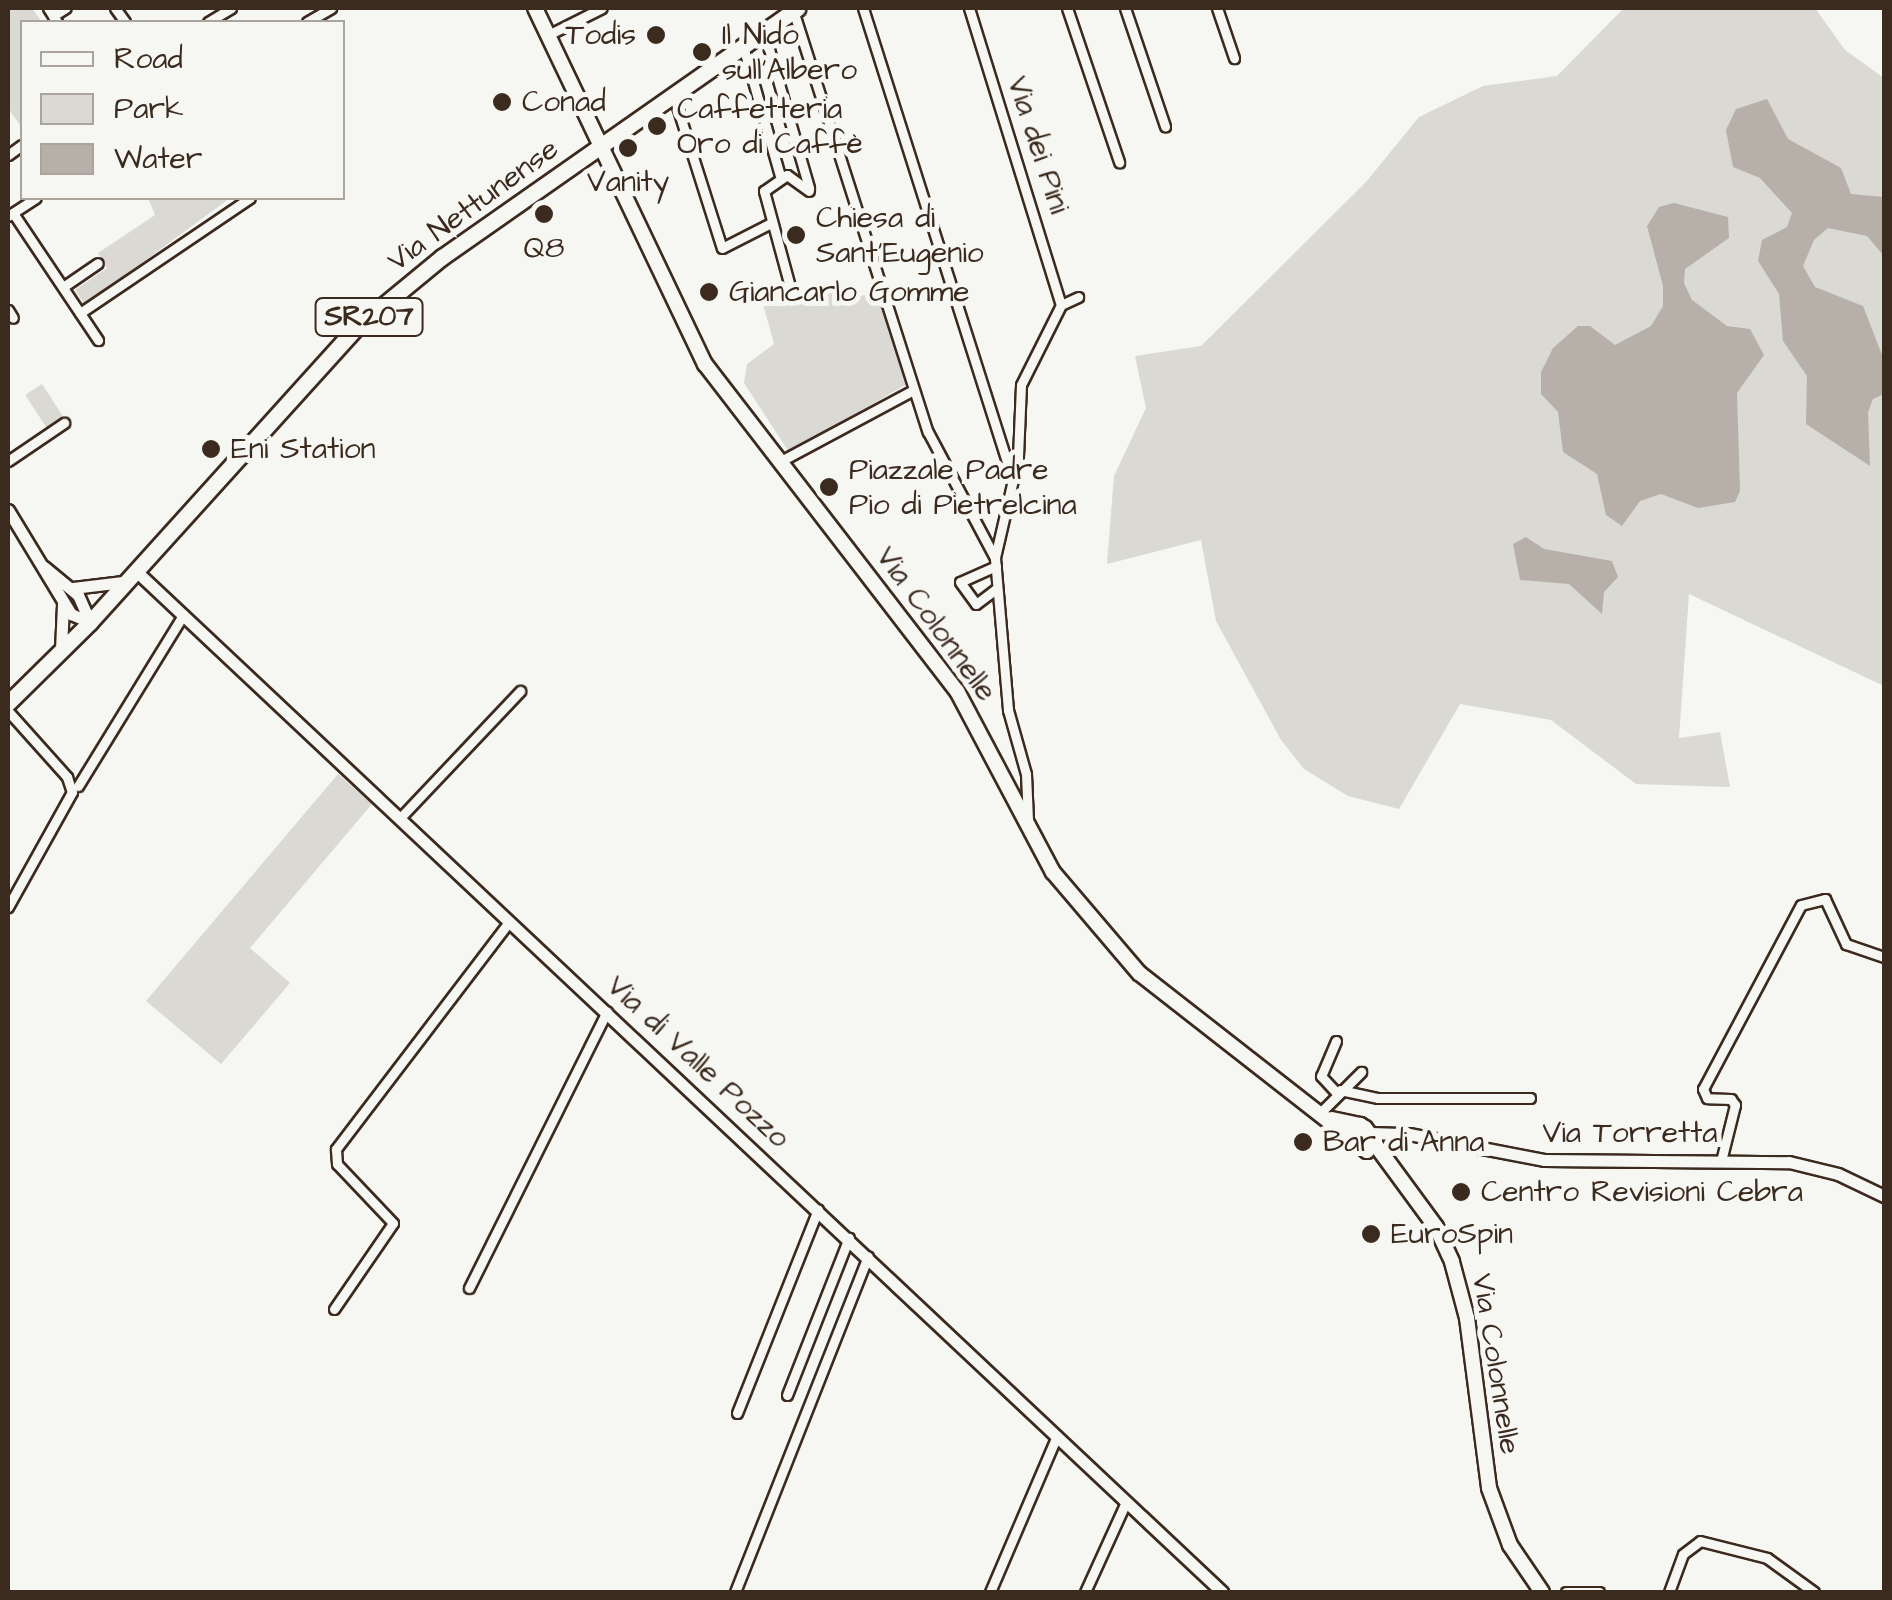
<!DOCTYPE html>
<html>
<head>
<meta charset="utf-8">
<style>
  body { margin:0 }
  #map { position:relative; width:1892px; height:1600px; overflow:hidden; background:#f6f6f2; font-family:"Architects Daughter",sans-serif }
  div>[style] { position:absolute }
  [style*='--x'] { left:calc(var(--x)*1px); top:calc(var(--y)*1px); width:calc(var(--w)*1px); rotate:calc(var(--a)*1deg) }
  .green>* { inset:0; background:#dad9d3; transform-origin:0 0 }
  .water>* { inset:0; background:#b6b0a9 }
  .roads { filter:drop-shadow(2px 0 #3b2a1e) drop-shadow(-2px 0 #3b2a1e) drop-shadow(0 2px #3b2a1e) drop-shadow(0 -2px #3b2a1e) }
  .minor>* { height:9px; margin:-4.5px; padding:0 4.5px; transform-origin:4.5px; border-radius:4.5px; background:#f6f6f2 }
  .tertiary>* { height:11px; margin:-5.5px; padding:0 5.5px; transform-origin:5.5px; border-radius:5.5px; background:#f6f6f2 }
  .secondary>* { height:14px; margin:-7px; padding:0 7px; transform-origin:7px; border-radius:7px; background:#f6f6f2 }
  .primary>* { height:15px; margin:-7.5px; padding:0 7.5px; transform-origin:7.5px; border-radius:7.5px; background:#f6f6f2 }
  .dots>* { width:28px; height:28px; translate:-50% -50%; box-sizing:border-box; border:5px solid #f6f6f2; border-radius:50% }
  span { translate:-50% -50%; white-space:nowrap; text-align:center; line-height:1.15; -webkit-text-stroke:10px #f6f6f2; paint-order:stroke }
  .shield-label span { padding:2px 8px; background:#f6f6f2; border:2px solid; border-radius:8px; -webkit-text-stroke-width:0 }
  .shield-label { font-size:28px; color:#3b2a1e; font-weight:700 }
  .poi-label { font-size:30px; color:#3b2a1e }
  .right { translate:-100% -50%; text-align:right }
  .left { translate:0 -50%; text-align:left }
  .street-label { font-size:30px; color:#3b2a1e }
  .frame { position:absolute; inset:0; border:10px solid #3b2a1e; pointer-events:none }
  .legend { position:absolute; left:20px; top:20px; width:325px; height:180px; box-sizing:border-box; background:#f6f6f2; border:2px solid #aba49d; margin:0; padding:12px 18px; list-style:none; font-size:30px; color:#3b2a1e }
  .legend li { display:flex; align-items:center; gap:20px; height:50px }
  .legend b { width:50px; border:2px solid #aba49d }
</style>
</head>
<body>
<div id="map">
  <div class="green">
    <i style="clip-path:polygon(8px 8px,32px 8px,42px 22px,22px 22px,22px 128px,8px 108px)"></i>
    <i style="clip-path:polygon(1624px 8px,1815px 8px,1845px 50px,1884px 78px,1884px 686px,1689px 594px,1679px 738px,1720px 732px,1730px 787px,1636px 784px,1551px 720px,1460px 704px,1399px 809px,1348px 796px,1304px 769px,1281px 740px,1216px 621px,1201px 540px,1107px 564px,1114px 476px,1146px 408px,1135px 356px,1201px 346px,1366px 182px,1419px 117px,1483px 86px,1557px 76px)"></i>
    <i style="clip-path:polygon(148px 198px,230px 198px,85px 305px,75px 290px,107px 268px,98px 253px,155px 215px)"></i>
    <i style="clip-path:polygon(838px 284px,844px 301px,878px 291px,907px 384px,789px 452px,744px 383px,747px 364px,774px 344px,763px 304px)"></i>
    <i style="left:42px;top:384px;width:42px;height:20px;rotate:57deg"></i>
    <i style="clip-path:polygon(338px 774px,372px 804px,250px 948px,290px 983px,221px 1064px,146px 1001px)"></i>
  </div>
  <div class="water">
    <i style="clip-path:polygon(1767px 99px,1788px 139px,1841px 168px,1851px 194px,1884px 197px,1884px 256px,1867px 236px,1828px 228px,1814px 240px,1803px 266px,1815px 287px,1863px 306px,1884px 360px,1884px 394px,1873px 399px,1868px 412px,1870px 466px,1806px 424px,1807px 376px,1783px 341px,1779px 294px,1758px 261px,1762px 240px,1787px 227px,1792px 213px,1760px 178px,1733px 167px,1726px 130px,1736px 109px)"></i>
    <i style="clip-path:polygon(1674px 203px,1728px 217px,1729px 238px,1685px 269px,1684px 283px,1692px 300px,1727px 326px,1750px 329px,1764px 355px,1737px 393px,1740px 491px,1735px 502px,1698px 508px,1661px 494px,1640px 501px,1622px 526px,1606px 515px,1597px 474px,1563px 452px,1558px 412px,1541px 394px,1541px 372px,1553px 348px,1578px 326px,1590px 326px,1615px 345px,1651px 326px,1663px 306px,1663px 286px,1647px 226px,1659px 207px)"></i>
    <i style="clip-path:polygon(1526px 537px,1544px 549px,1612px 561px,1618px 577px,1604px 592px,1602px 614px,1569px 584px,1520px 580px,1513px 544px)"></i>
  </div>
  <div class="roads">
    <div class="minor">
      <i style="--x:48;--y:8;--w:17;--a:57"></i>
      <i style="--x:115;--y:8;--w:17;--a:54"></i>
      <i style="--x:863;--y:8;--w:492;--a:72.4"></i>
      <i style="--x:969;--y:8;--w:311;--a:72.8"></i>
      <i style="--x:1061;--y:305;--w:89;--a:116.6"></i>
      <i style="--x:1021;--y:385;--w:73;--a:92.4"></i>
      <i style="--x:1018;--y:458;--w:103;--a:103"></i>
      <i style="--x:995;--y:558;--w:153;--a:85.1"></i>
      <i style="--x:1008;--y:710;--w:66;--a:74.3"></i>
      <i style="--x:1026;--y:774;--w:45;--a:87.5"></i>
      <i style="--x:1067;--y:8;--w:163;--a:71.3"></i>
      <i style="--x:1125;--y:8;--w:125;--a:71.3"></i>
      <i style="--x:1217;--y:8;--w:53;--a:71.2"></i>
      <i style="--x:793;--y:10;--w:443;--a:72.3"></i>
      <i style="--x:928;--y:432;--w:143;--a:62"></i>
      <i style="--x:53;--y:16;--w:15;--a:-32"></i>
      <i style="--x:208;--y:22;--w:27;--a:-31"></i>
      <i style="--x:307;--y:22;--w:28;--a:-30"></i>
      <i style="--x:548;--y:35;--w:60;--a:-26.6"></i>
      <i style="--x:759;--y:35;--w:17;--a:54"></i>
      <i style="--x:769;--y:49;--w:145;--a:73.9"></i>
      <i style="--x:743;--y:46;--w:135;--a:74.1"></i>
      <i style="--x:674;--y:97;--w:158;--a:72.4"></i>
      <i style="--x:722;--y:248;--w:55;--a:-27"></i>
      <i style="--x:8;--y:155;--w:17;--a:-36"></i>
      <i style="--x:13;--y:213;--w:153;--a:56.2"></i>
      <i style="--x:8;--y:216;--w:33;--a:-33"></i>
      <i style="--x:63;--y:287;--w:42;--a:-34.4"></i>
      <i style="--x:792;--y:294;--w:107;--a:-105.2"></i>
      <i style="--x:764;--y:191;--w:28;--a:-35"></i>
      <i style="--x:787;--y:175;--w:27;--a:36"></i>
      <i style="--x:1061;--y:305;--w:19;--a:-25"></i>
      <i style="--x:8;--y:310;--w:9;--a:58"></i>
      <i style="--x:80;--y:313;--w:205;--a:-34.1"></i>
      <i style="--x:8;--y:461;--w:68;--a:-34.2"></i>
      <i style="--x:779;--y:462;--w:152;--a:-28.2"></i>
      <i style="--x:996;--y:566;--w:39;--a:156"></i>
      <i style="--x:960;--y:582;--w:27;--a:54"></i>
      <i style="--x:976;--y:604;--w:26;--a:-37"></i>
      <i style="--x:8;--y:711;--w:89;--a:48.2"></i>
      <i style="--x:67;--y:777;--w:16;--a:72"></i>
      <i style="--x:72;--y:792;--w:132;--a:119.1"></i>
      <i style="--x:78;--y:786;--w:201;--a:-58.4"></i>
      <i style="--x:400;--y:818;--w:175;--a:-46.6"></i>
      <i style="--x:1336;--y:1041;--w:38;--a:113"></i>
      <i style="--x:1321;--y:1076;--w:23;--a:47"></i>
      <i style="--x:1340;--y:1090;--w:39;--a:12"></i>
      <i style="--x:1378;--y:1098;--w:152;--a:0"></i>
      <i style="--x:1321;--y:1112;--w:57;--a:-45"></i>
      <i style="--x:1722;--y:1157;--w:54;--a:-76"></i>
      <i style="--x:1735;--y:1105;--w:7;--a:-124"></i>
      <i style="--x:1731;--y:1099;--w:24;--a:-178"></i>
      <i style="--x:1707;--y:1098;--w:10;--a:-114"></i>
      <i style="--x:1703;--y:1089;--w:208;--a:-62"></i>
      <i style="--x:1801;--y:905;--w:25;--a:-14"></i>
      <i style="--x:1825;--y:899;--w:50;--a:65"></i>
      <i style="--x:1846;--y:944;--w:40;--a:18.9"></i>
      <i style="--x:469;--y:1288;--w:309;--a:-63.5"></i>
      <i style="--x:334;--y:1309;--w:104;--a:-55.5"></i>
      <i style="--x:393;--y:1223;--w:81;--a:-133.5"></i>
      <i style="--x:337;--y:1164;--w:15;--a:-94"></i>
      <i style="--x:336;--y:1149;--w:285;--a:-52.7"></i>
      <i style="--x:787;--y:1395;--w:169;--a:-68.5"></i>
      <i style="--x:737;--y:1413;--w:219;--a:-68.3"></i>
      <i style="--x:735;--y:1592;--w:361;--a:-68.4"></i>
      <i style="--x:990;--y:1592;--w:170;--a:-66.8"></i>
      <i style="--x:1085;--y:1592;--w:99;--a:-65.5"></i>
      <i style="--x:1566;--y:1592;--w:33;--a:0"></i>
      <i style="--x:1669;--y:1592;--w:40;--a:-69.8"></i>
      <i style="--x:1683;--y:1554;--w:21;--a:-37"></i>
      <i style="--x:1700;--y:1541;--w:69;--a:14.2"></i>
      <i style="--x:1767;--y:1558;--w:58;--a:35.9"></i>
    </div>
    <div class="tertiary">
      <i style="--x:8;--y:510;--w:122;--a:58.8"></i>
      <i style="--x:71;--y:614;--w:21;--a:23"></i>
      <i style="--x:90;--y:622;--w:30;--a:-114"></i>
      <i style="--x:78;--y:595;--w:44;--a:-140.5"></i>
      <i style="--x:136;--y:571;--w:1491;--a:43.23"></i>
      <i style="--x:73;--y:588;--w:50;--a:-6.8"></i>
      <i style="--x:61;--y:650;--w:46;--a:-87.5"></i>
      <i style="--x:1371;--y:1133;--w:38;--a:2"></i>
      <i style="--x:1409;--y:1134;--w:137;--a:10.9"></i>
      <i style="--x:1544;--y:1160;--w:245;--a:0.5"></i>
      <i style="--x:1789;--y:1162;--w:50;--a:13.8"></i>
      <i style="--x:1838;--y:1174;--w:51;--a:25.6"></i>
    </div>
    <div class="secondary">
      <i style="--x:535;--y:8;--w:395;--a:64.5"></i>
      <i style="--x:705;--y:364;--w:413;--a:52.4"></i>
      <i style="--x:957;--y:691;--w:205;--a:62.1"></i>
      <i style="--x:1053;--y:872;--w:133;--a:49.6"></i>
      <i style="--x:1139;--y:973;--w:268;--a:38"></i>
      <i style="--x:1332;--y:1119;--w:29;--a:12"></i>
      <i style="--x:1360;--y:1125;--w:6;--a:31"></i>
      <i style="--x:1365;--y:1128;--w:16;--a:52"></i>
      <i style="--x:1375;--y:1141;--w:13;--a:129"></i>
      <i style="--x:1367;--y:1151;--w:21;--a:-143"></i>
      <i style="--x:1350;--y:1138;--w:9;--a:-90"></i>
      <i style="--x:1350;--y:1129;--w:11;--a:-22"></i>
      <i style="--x:1375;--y:1144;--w:103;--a:53.7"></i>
      <i style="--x:1436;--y:1227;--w:38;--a:65"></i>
      <i style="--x:1452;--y:1262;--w:58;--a:75"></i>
      <i style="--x:1467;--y:1318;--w:171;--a:82.6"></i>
      <i style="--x:1489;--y:1488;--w:61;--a:69.8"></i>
      <i style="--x:1510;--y:1545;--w:57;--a:55.8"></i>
    </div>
    <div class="primary">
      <i style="--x:8;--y:703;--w:115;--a:-44.6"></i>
      <i style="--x:90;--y:622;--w:398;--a:-47.9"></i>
      <i style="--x:357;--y:327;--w:110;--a:-39.5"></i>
      <i style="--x:442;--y:257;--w:434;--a:-35"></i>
    </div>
  </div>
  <div class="dots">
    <i style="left:656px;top:35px;background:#3b2a1e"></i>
    <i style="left:702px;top:52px;background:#3b2a1e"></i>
    <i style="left:502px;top:102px;background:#3b2a1e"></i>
    <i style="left:657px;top:126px;background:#3b2a1e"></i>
    <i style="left:628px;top:148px;background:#3b2a1e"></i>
    <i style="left:544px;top:214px;background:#3b2a1e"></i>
    <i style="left:796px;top:235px;background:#3b2a1e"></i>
    <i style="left:709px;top:292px;background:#3b2a1e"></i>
    <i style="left:211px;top:449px;background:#3b2a1e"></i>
    <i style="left:829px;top:487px;background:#3b2a1e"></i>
    <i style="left:1303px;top:1142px;background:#3b2a1e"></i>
    <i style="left:1461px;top:1192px;background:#3b2a1e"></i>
    <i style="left:1371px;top:1234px;background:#3b2a1e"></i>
  </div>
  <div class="shield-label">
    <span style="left:369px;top:317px">SR207</span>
  </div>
  <div class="poi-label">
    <span class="right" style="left:636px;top:35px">Todis</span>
    <span class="left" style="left:722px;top:52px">Il Nido<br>sull'Albero</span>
    <span class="left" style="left:522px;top:102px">Conad</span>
    <span class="left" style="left:677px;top:126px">Caffetteria<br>Oro di Caffè</span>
    <span style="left:628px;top:182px">Vanity</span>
    <span class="left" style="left:816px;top:235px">Chiesa di<br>Sant'Eugenio</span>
    <span style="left:544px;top:248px">Q8</span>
    <span class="left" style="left:729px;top:292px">Giancarlo Gomme</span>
    <span class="left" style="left:231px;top:449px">Eni Station</span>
    <span class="left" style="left:849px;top:487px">Piazzale Padre<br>Pio di Pietrelcina</span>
    <span class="left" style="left:1323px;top:1142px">Bar di Anna</span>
    <span class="left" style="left:1481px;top:1192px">Centro Revisioni Cebra</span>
    <span class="left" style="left:1391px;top:1234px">EuroSpin</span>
  </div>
  <div class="street-label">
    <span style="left:1038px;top:145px;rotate:72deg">Via dei Pini</span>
    <span style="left:473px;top:205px;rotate:-36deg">Via Nettunense</span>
    <span style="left:936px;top:624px;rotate:54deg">Via Colonnelle</span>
    <span style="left:698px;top:1062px;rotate:43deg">Via di Valle Pozzo</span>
    <span style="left:1630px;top:1133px">Via Torretta</span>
    <span style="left:1496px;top:1364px;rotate:81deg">Via Colonnelle</span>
  </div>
  <div class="frame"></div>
  <ul class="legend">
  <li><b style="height:12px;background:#f6f6f2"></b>Road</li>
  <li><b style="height:28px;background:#dad9d3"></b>Park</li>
  <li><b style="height:28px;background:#b6b0a9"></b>Water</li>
  </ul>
</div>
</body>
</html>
